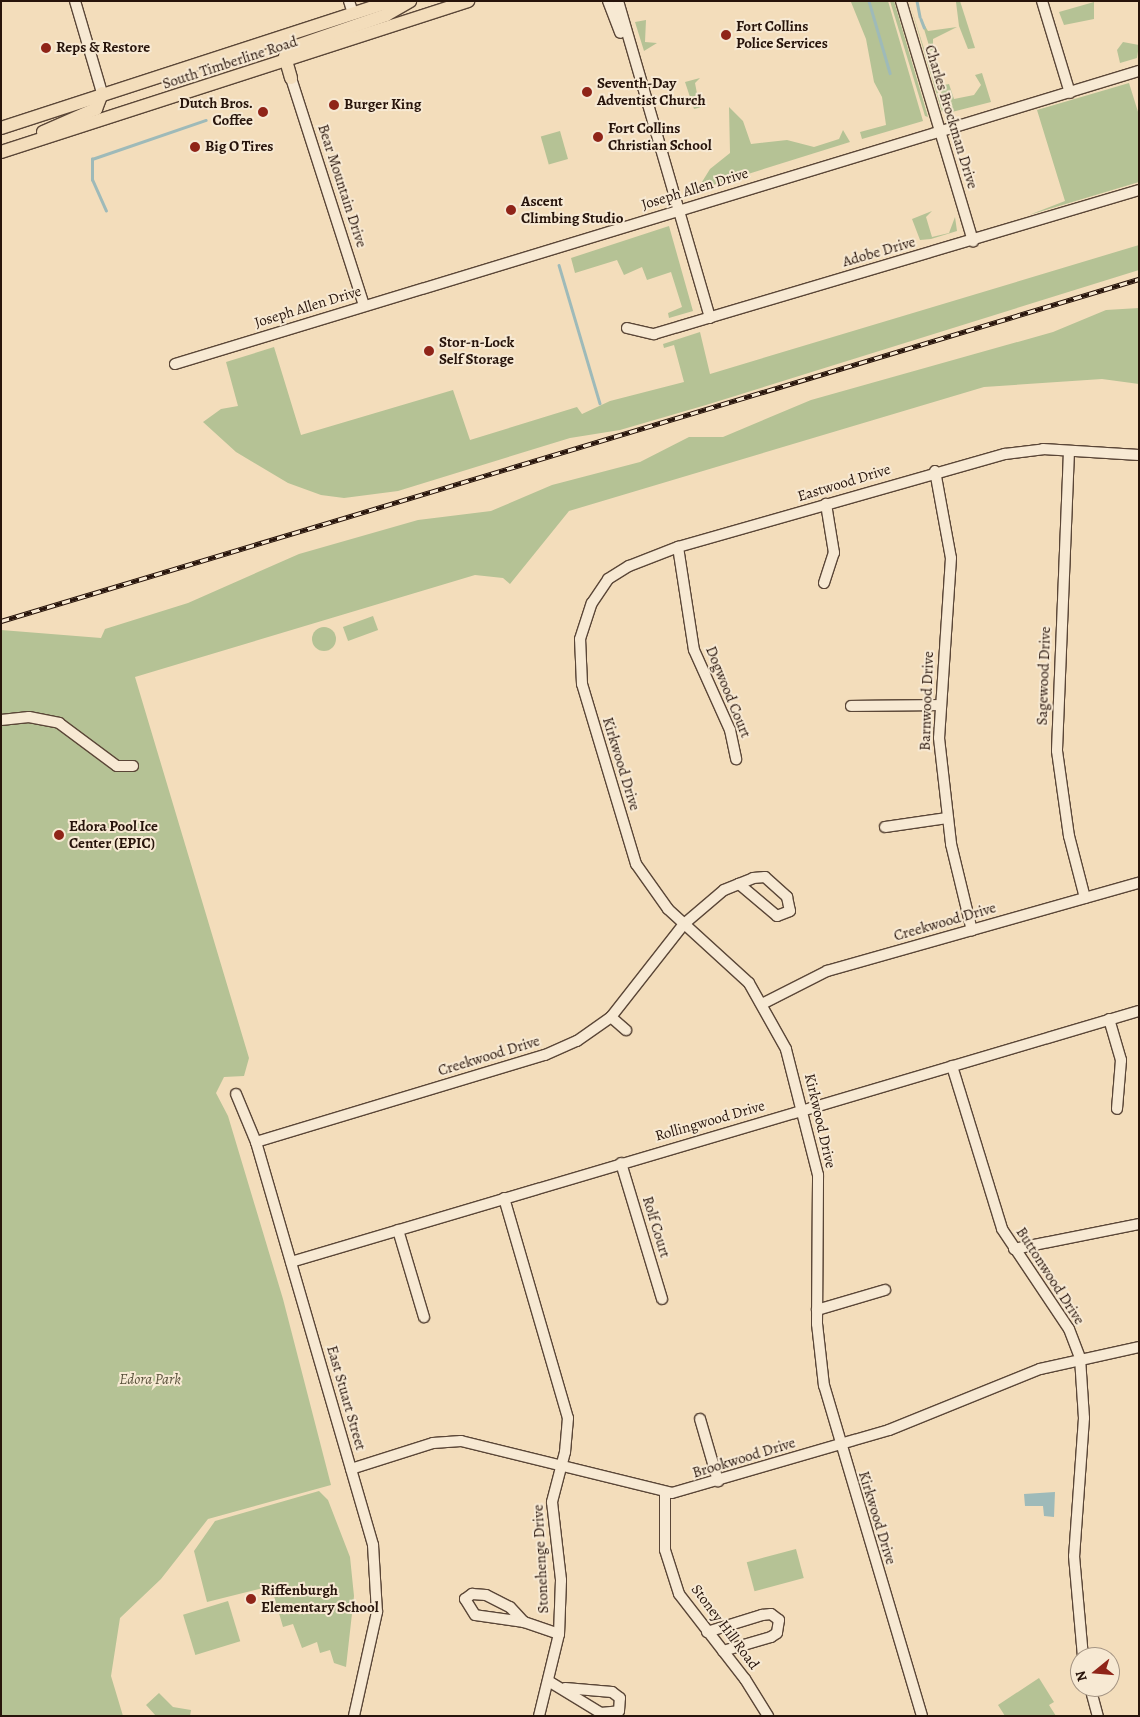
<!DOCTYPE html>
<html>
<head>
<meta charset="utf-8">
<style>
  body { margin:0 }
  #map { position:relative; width:1140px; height:1717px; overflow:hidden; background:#f3ddbb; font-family:Alegreya,serif }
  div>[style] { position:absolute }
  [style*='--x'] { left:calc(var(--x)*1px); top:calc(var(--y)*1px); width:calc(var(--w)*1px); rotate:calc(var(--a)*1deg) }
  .green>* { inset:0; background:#b5c295; transform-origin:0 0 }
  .round { border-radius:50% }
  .water>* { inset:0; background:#9ebab9 }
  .stream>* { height:2.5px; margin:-1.25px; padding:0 1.25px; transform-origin:1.25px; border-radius:1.25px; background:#9ebab9 }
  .roads { filter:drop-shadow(1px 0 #5a4637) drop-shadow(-1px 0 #5a4637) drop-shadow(0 1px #5a4637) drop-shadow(0 -1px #5a4637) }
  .minor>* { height:10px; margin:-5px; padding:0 5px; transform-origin:5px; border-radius:5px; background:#f7e9d3 }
  .major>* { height:12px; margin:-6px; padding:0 6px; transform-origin:6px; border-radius:6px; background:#f3ddbb }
  .rail>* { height:4.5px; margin-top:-2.25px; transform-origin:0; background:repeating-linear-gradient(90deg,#f7e9d3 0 8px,#27140b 0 16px); box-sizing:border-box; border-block:1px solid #27140b }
  .dots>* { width:14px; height:14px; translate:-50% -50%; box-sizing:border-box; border:2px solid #f7e9d3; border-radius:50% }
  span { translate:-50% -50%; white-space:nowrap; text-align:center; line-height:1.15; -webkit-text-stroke:4px #f7e9d3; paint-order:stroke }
  .poi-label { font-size:15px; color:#27140b; font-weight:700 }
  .left { translate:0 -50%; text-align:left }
  .right { translate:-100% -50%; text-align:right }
  .street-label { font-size:15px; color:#27140b }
  .park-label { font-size:15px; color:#59513b; font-style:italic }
  .frame { position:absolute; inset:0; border:2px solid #27140b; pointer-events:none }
  .north { position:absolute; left:1070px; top:1647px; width:50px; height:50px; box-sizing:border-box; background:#f7e9d3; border:1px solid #a49483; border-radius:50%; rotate:253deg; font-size:14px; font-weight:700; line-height:20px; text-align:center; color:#27140b }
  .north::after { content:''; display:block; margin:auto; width:18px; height:22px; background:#8f2418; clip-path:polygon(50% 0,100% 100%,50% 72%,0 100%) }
</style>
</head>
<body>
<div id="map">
  <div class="green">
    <i style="clip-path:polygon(888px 1px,923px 121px,862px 139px,860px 132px,886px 125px,882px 97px,874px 82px,866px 39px,851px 2px)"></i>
    <i style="clip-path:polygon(890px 1px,894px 1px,928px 117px,925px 116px)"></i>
    <i style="clip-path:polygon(909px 1px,943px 109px,942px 112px)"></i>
    <i style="clip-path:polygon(960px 1px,975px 48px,968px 49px,959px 26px,956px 2px)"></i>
    <i style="clip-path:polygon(1094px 2px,1094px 19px,1064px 25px,1059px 12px)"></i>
    <i style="clip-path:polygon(921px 19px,928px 31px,957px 27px,933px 39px,933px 59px)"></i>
    <i style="clip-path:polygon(646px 20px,645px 42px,657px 43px,644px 51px,635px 22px)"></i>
    <i style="clip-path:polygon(1123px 42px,1139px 45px,1137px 58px,1120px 63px,1117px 50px)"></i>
    <i style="clip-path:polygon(982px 73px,991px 102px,948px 113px,939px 86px,949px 84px,954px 99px,974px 95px,981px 85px,975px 75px)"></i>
    <i style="clip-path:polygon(700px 78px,695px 83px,699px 104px,706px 106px,694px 109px,685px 82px)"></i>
    <i style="clip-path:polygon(1129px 83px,1139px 115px,1139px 182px,1029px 215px,1065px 201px,1037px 110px)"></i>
    <i style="clip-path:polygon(729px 107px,743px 121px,751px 144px,787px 140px,814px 147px,839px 139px,843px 130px,850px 142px,697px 190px,710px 169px,730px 153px)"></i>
    <i style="left:560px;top:131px;width:29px;height:20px;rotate:74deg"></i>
    <i style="clip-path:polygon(932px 211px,926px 217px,932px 237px,949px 233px,955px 217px,957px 231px,931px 239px,920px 240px,912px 219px)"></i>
    <i style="clip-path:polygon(669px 226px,693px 311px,669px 318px,668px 313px,682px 307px,671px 272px,647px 280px,642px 267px,624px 275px,617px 260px,575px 273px,571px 258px)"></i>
    <i style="clip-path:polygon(1139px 245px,1139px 270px,706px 405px,620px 430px,570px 438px,398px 491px,344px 498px,321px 495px,288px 483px,236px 452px,203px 422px,221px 409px,238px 406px,226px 362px,274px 347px,301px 435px,453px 390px,470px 440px,577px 407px,582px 414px,610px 401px,684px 382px,674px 345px,664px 348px,663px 344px,700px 332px,710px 374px)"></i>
    <i style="clip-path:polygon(1139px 308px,1139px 384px,1102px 379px,984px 387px,569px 511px,510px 584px,503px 578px,475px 575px,135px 677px,249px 1058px,244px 1076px,224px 1077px,216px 1093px,228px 1116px,283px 1299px,331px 1485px,208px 1519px,161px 1579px,120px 1618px,111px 1676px,123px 1716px,1px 1716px,1px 630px,101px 638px,105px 629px,188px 603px,299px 554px,418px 520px,491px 511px,552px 485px,640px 462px,689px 437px,723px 437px,811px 400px,1053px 332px,1106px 310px)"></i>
    <i style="left:373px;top:616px;width:15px;height:32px;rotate:70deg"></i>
    <i class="round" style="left:312px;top:627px;width:24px;height:24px"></i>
    <i style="clip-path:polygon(319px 1491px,328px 1500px,350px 1557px,354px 1596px,346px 1667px,334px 1663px,330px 1650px,320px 1653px,317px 1642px,302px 1648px,293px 1624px,283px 1627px,271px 1586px,207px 1602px,194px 1551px,215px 1521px)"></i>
    <i style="left:796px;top:1549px;width:30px;height:51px;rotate:75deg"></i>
    <i style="left:228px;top:1601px;width:42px;height:47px;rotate:73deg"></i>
    <i style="clip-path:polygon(1039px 1678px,1054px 1702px,1049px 1705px,1056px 1716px,1005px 1716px,998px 1705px)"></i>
    <i style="clip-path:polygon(159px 1693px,173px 1707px,191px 1710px,190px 1716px,156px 1716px,146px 1705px)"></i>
  </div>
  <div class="water">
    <i style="clip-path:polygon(1055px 1492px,1054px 1517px,1044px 1516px,1043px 1506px,1025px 1506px,1024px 1494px)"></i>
  </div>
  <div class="stream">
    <i style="--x:869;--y:1;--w:75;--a:73.7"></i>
    <i style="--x:917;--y:1;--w:16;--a:79"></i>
    <i style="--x:921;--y:19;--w:9;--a:69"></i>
    <i style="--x:106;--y:211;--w:34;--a:-114"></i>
    <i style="--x:92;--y:180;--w:21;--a:-90"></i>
    <i style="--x:92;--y:159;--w:120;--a:-18.9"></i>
    <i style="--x:559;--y:265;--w:144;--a:73.5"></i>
  </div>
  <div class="roads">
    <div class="minor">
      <i style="--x:75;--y:1;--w:96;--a:73.6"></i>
      <i style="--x:349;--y:1;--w:13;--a:72"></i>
      <i style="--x:608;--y:1;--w:34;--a:69"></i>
      <i style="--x:618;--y:1;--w:330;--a:73.8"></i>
      <i style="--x:901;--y:1;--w:251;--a:73.3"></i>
      <i style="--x:1042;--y:1;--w:96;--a:73.1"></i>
      <i style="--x:291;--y:78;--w:238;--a:72.2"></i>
      <i style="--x:627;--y:328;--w:28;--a:13"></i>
      <i style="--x:654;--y:334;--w:506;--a:-16.54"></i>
      <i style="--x:175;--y:364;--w:1008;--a:-16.91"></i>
      <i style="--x:1069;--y:451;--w:300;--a:92.3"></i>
      <i style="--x:1057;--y:751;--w:86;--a:82"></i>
      <i style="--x:1069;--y:836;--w:64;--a:75.5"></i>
      <i style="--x:935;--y:471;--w:88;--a:79.6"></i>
      <i style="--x:951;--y:558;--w:180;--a:93.8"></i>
      <i style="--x:939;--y:738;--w:107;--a:83.5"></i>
      <i style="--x:951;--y:844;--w:89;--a:76.4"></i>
      <i style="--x:678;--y:547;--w:104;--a:81.2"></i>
      <i style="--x:694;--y:650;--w:88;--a:65.8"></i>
      <i style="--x:730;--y:730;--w:30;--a:78"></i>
      <i style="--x:824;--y:583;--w:32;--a:-72"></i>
      <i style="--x:834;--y:553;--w:50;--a:-99.3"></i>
      <i style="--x:851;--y:706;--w:89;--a:-0.6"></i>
      <i style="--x:1;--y:720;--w:28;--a:-6"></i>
      <i style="--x:29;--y:717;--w:31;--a:11"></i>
      <i style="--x:59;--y:723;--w:72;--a:36.6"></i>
      <i style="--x:117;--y:766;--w:16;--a:0"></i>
      <i style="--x:885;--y:827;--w:63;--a:-8.3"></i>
      <i style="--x:764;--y:1003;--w:71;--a:-26.9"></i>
      <i style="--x:827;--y:971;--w:324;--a:-15.8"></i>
      <i style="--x:611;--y:1017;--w:20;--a:41"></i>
      <i style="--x:1109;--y:1019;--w:43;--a:73.7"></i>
      <i style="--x:1121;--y:1060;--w:49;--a:94.7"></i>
      <i style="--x:952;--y:1066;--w:170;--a:72.9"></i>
      <i style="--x:1002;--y:1229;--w:120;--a:56.2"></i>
      <i style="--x:1069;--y:1329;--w:31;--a:69"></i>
      <i style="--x:1080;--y:1358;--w:60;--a:86.2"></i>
      <i style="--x:1084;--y:1418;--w:138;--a:94.1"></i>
      <i style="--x:1074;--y:1556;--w:101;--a:84.9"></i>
      <i style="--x:236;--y:1094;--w:52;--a:67.4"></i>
      <i style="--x:256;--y:1142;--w:420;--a:73.8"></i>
      <i style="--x:373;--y:1545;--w:67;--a:86.6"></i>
      <i style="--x:377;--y:1612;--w:107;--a:102.5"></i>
      <i style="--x:256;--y:1142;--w:302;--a:-16.8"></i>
      <i style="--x:545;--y:1055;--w:35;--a:-24"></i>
      <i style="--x:577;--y:1041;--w:42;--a:-35.2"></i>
      <i style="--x:611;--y:1017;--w:118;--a:-51.9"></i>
      <i style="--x:684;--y:924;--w:52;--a:-40.4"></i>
      <i style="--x:724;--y:890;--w:31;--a:-22"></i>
      <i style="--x:753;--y:878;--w:12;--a:-5"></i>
      <i style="--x:765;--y:877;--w:30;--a:42"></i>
      <i style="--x:787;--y:897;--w:14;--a:78"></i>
      <i style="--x:790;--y:911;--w:14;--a:159"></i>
      <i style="--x:777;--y:916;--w:50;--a:-139.9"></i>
      <i style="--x:621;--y:1163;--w:142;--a:73.2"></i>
      <i style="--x:504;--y:1198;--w:229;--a:73.8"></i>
      <i style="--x:568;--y:1418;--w:34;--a:95"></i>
      <i style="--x:565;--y:1452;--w:52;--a:104.6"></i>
      <i style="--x:552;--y:1502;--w:79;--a:83.4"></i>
      <i style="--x:561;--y:1580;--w:54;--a:92.1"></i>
      <i style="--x:559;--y:1634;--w:84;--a:103.7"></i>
      <i style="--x:398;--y:1230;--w:91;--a:73.4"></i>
      <i style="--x:1014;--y:1249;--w:127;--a:-11.3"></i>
      <i style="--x:291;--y:1262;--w:884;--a:-16.49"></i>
      <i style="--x:817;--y:1310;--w:71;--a:-16.4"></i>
      <i style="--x:700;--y:1419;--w:65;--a:73.8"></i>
      <i style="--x:351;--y:1469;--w:86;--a:-17.6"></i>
      <i style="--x:433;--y:1443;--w:28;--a:-4"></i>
      <i style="--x:461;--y:1441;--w:217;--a:13.8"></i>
      <i style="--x:672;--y:1493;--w:226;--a:-16.2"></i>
      <i style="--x:889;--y:1430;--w:163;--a:-22"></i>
      <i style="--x:1040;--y:1369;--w:101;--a:-12.5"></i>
      <i style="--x:665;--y:1494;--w:56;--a:90"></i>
      <i style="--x:665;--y:1550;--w:46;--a:72.3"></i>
      <i style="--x:679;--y:1594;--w:108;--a:52.2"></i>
      <i style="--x:745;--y:1679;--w:44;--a:58.1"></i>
      <i style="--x:524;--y:1622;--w:49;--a:-171.9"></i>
      <i style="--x:475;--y:1615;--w:19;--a:-122"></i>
      <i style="--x:465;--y:1599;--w:9;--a:-36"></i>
      <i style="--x:472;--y:1594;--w:14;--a:4"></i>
      <i style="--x:486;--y:1595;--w:27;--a:27"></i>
      <i style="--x:510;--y:1607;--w:21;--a:47"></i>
      <i style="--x:524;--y:1622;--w:37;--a:19"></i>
      <i style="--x:707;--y:1632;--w:58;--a:-17.2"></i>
      <i style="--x:762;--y:1615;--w:9;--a:-6"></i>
      <i style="--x:771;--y:1614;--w:10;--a:37"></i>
      <i style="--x:779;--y:1620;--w:13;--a:99"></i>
      <i style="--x:777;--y:1633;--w:7;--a:146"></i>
      <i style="--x:771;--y:1637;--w:50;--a:163.7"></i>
      <i style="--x:550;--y:1682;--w:60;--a:31.3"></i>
      <i style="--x:601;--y:1713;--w:18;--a:-6"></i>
      <i style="--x:619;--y:1711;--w:13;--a:-86"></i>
      <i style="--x:620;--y:1698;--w:10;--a:-143"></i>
      <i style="--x:612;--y:1692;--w:47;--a:-175.1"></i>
      <i style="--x:1090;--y:1687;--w:30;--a:75"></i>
      <i style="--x:922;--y:1716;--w:344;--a:-106.5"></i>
      <i style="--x:824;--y:1386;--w:62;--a:-96.4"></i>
      <i style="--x:817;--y:1324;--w:149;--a:-89.6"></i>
      <i style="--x:818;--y:1175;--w:130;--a:-104.3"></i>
      <i style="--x:786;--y:1049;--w:76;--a:-119.3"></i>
      <i style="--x:749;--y:983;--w:110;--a:-137.6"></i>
      <i style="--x:668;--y:909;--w:55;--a:-125.4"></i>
      <i style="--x:636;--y:864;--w:188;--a:-106.7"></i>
      <i style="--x:582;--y:684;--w:45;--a:-92.5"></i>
      <i style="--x:580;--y:639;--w:38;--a:-72"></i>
      <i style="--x:592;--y:603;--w:29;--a:-56"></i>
      <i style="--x:608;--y:579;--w:25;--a:-32"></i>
      <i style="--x:629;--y:566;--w:53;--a:-21.2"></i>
      <i style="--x:678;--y:547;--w:340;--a:-15.9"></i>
      <i style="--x:1005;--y:454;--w:38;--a:-7"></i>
      <i style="--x:1043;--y:449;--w:96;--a:3.6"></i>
    </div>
    <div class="major">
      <i style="--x:291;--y:78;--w:22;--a:-106"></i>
      <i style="--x:285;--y:57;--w:9;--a:-69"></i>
      <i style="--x:288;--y:49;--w:104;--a:-19.1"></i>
      <i style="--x:386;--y:15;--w:28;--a:-30"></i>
      <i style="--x:1;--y:128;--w:410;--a:-18"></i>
      <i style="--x:43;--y:132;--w:58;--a:-23.5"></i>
      <i style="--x:96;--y:109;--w:17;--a:-69"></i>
      <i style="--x:1;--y:152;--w:491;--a:-17.9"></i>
    </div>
  </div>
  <div class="rail">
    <i style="--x:1;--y:621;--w:1188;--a:-16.73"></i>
  </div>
  <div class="dots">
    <i style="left:726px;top:35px;background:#8f2418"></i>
    <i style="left:46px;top:48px;background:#8f2418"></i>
    <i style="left:587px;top:92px;background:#8f2418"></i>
    <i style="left:334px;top:105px;background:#8f2418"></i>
    <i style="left:263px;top:112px;background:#8f2418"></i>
    <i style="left:598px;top:137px;background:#8f2418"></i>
    <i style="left:195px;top:147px;background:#8f2418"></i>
    <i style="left:511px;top:210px;background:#8f2418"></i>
    <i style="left:429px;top:351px;background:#8f2418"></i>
    <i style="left:59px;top:835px;background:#8f2418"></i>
    <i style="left:251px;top:1599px;background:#8f2418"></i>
  </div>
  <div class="poi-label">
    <span class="left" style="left:736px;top:35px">Fort Collins<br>Police Services</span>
    <span class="left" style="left:56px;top:48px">Reps &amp; Restore</span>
    <span class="left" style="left:597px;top:92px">Seventh-Day<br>Adventist Church</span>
    <span class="right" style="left:253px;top:112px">Dutch Bros.<br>Coffee</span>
    <span class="left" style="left:344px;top:105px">Burger King</span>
    <span class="left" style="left:608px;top:137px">Fort Collins<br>Christian School</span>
    <span class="left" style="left:205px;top:147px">Big O Tires</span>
    <span class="left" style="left:521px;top:210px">Ascent<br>Climbing Studio</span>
    <span class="left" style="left:439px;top:351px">Stor-n-Lock<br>Self Storage</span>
    <span class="left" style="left:69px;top:835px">Edora Pool Ice<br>Center (EPIC)</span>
    <span class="left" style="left:261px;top:1599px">Riffenburgh<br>Elementary School</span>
  </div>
  <div class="street-label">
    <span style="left:230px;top:63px;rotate:-18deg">South Timberline Road</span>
    <span style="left:951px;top:117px;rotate:73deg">Charles Brockman Drive</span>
    <span style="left:342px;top:186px;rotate:72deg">Bear Mountain Drive</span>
    <span style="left:695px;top:189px;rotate:-17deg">Joseph Allen Drive</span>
    <span style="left:879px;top:252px;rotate:-16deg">Adobe Drive</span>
    <span style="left:308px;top:307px;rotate:-17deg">Joseph Allen Drive</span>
    <span style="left:844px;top:483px;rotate:-17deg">Eastwood Drive</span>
    <span style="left:1044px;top:676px;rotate:-88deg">Sagewood Drive</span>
    <span style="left:728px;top:692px;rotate:68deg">Dogwood Court</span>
    <span style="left:927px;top:701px;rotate:-88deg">Barnwood Drive</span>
    <span style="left:621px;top:764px;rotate:73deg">Kirkwood Drive</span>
    <span style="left:945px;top:922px;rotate:-16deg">Creekwood Drive</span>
    <span style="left:489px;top:1056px;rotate:-17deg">Creekwood Drive</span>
    <span style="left:710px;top:1121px;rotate:-16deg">Rollingwood Drive</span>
    <span style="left:820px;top:1121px;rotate:77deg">Kirkwood Drive</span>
    <span style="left:656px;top:1227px;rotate:73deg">Rolf Court</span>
    <span style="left:1050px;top:1276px;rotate:57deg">Buttonwood Drive</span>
    <span style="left:346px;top:1398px;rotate:74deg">East Stuart Street</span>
    <span style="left:744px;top:1458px;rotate:-17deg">Brookwood Drive</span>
    <span style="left:877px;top:1518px;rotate:73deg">Kirkwood Drive</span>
    <span style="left:541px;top:1559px;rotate:-93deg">Stonehenge Drive</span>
    <span style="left:725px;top:1627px;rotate:53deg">Stoney Hill Road</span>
  </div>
  <div class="park-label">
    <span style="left:150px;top:1380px">Edora Park</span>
  </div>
  <div class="frame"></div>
  <div class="north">N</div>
</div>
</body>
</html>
